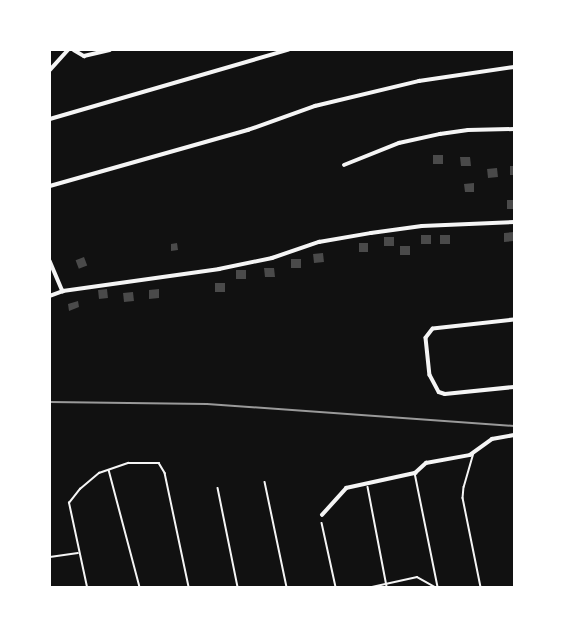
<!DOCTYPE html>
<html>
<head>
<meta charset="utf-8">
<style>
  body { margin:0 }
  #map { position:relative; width:564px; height:637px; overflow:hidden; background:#111; font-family:Arial,sans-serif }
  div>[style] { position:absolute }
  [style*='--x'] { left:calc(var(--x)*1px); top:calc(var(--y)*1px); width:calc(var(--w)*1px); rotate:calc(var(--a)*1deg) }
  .building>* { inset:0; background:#4a4a4a; transform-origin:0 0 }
  .service>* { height:1.5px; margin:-0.75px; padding:0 0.75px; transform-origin:0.75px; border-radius:0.75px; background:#f5f5f5 }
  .minor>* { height:3.5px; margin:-1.75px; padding:0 1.75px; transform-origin:1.75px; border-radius:1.75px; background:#f5f5f5 }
  .rail>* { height:2px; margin:-1px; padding:0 1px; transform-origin:1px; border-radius:1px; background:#9a9a9a }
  span { translate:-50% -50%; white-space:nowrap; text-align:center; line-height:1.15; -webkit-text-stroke:4px #fff; paint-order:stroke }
  .frame { position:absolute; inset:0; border:51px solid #fff; pointer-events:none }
</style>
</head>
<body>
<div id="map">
  <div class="building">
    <i style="left:433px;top:155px;width:10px;height:9px"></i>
    <i style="clip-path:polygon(460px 157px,470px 157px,471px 166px,461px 166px)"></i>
    <i style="left:510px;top:166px;width:4px;height:9px"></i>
    <i style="left:497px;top:168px;width:9px;height:10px;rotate:84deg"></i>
    <i style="clip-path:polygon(474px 183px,474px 192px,465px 192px,464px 184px)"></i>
    <i style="left:507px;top:200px;width:7px;height:9px"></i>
    <i style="clip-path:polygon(514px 232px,514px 241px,504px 242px,504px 233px)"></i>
    <i style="left:421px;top:235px;width:10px;height:9px"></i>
    <i style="left:440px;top:235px;width:10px;height:9px"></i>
    <i style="left:394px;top:237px;width:9px;height:10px;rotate:90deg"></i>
    <i style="clip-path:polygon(177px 243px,178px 250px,171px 251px,171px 244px)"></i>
    <i style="left:359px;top:243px;width:9px;height:9px"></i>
    <i style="left:410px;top:246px;width:9px;height:10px;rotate:90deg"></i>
    <i style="left:323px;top:253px;width:9px;height:10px;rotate:84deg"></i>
    <i style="left:84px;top:257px;width:9px;height:9px;rotate:69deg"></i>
    <i style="left:291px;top:259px;width:10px;height:9px"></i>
    <i style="clip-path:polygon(264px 268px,274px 268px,275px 277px,265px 277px)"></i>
    <i style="left:236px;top:270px;width:10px;height:9px"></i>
    <i style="left:215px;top:283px;width:10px;height:9px"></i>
    <i style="left:107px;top:289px;width:9px;height:9px;rotate:84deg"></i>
    <i style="clip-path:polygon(159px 289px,159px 298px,149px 299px,149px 290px)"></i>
    <i style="left:133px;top:292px;width:9px;height:10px;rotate:84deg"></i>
    <i style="clip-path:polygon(78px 301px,79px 307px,69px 311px,68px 304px)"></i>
  </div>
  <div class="service">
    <i style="--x:474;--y:453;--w:35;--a:106"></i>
    <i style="--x:464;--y:487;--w:11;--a:95"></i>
    <i style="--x:463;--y:498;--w:91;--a:78.6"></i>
    <i style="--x:109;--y:470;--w:121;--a:75.2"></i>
    <i style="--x:415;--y:473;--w:116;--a:78.6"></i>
    <i style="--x:265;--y:482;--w:107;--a:78.2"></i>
    <i style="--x:368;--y:487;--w:102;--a:79.2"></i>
    <i style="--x:218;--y:488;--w:101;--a:78.6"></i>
    <i style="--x:322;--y:523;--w:66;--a:77.7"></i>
    <i style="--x:50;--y:557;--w:28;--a:-8"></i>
    <i style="--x:87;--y:587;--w:86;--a:-102.1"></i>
    <i style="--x:69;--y:503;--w:18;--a:-52"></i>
    <i style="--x:80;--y:489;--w:25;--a:-40"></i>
    <i style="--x:99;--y:473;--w:31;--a:-19"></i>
    <i style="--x:128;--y:463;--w:31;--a:0"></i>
    <i style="--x:159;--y:463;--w:12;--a:59"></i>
    <i style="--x:165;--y:473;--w:116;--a:78.1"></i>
    <i style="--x:372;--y:587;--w:46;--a:-12.5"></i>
    <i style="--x:417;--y:577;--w:21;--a:29"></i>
  </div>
  <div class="minor">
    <i style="--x:74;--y:50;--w:12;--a:31"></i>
    <i style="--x:84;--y:56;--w:26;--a:-13"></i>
    <i style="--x:50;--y:70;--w:27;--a:-48"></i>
    <i style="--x:50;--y:119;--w:248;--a:-16.2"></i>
    <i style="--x:344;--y:165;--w:59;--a:-21.8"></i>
    <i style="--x:399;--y:143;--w:42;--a:-12.4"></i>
    <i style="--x:440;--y:134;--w:28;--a:-8"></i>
    <i style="--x:468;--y:130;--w:46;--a:-1.2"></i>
    <i style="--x:50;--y:186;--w:206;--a:-15.8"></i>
    <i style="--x:248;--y:130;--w:71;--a:-19.7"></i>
    <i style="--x:315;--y:106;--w:107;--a:-13.5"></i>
    <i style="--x:419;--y:81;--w:96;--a:-8.4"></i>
    <i style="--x:50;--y:261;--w:33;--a:67"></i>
    <i style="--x:63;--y:291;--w:158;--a:-8"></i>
    <i style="--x:219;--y:269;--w:54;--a:-11.7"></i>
    <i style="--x:272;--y:258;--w:50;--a:-18.8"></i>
    <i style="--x:319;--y:242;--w:53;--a:-9.8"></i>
    <i style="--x:371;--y:233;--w:51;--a:-7.8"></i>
    <i style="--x:422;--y:226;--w:92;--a:-2.5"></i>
    <i style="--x:50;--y:296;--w:14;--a:-21"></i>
    <i style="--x:514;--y:320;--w:81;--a:173.7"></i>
    <i style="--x:433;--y:329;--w:11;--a:128"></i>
    <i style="--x:426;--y:338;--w:37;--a:84"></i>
    <i style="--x:430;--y:375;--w:19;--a:62"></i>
    <i style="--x:439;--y:392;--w:6;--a:18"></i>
    <i style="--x:445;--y:394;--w:69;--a:-5.8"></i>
    <i style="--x:322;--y:515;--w:36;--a:-48"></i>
    <i style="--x:346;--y:488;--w:71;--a:-12.3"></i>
    <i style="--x:415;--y:473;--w:15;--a:-42"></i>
    <i style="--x:426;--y:463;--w:45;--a:-10.3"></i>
    <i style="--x:470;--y:455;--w:27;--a:-36"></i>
    <i style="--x:492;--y:439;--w:22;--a:-10"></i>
  </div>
  <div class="rail">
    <i style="--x:50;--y:402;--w:157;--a:0.7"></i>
    <i style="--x:207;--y:404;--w:308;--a:4.1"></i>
  </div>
  <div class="frame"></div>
</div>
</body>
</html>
